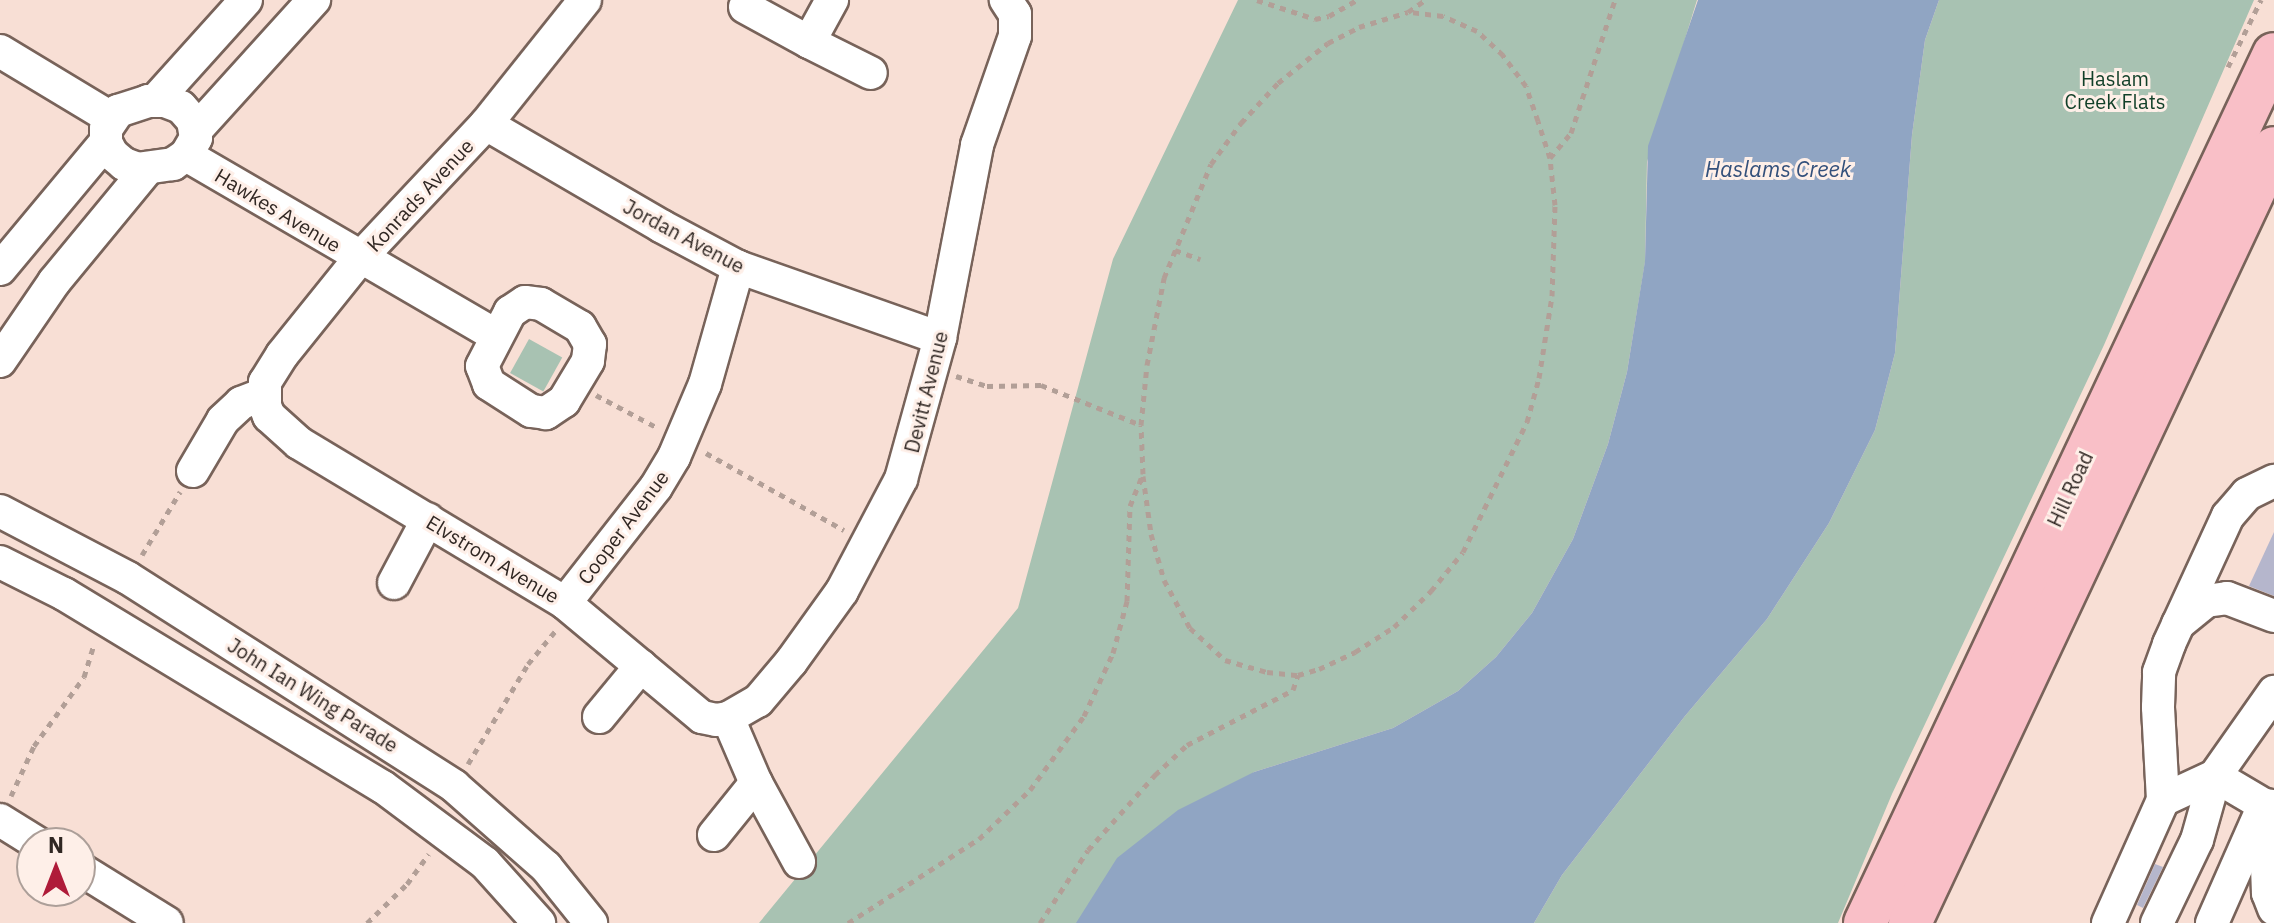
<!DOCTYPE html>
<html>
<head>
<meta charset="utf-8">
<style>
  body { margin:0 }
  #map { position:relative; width:2274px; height:923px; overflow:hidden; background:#f8dfd5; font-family:"IBM Plex Sans",sans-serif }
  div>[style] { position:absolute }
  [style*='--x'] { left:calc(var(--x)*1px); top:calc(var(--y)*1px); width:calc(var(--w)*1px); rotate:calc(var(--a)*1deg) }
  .green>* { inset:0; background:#a8c2b2; transform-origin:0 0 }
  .water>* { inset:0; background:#90a5c3 }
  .building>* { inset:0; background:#b5b6cc }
  .path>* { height:5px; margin-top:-2.5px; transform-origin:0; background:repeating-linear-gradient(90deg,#b29f97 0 6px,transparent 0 12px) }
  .roads { filter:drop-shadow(2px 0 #78635a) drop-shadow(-2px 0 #78635a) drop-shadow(0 2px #78635a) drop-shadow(0 -2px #78635a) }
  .minor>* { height:32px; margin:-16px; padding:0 16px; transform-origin:16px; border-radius:16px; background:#fff }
  .major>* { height:42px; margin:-21px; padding:0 21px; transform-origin:21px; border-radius:21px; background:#f9bfc7 }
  span { translate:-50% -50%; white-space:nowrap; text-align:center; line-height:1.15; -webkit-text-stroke:6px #feefe8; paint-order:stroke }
  .park-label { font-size:20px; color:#113f28 }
  .street-label { font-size:20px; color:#302723 }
  .water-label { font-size:22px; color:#33507b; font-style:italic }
  .north { position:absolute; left:16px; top:827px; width:80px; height:80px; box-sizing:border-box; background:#feefe8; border:2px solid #ac9f99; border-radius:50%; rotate:0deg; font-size:22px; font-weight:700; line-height:32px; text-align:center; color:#302723 }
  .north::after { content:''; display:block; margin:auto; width:28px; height:36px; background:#af1b39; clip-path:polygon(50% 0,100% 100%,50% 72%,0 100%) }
</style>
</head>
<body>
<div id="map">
  <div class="green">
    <i style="clip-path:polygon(1238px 0,1697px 0,1647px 162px,1645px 262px,1627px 372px,1608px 444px,1573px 539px,1532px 613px,1496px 657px,1458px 691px,1393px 728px,1254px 772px,1077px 923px,759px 923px,1018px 608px,1113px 259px)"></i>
    <i style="clip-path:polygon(1939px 0,2254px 0,2104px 345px,1892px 794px,1838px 923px,1534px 923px,1562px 875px,1685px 716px,1767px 619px,1829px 523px,1875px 430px,1895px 353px,1912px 135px,1925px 40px)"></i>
    <i style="left:529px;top:339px;width:38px;height:39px;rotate:29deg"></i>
  </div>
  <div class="water">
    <i style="clip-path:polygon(1698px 0,1939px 0,1925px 40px,1912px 135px,1895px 353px,1875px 430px,1829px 523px,1767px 619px,1685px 716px,1562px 875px,1534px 923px,1076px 923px,1117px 858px,1178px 810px,1254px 772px,1393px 728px,1458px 691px,1496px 657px,1532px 613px,1573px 539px,1608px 444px,1627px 372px,1645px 261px,1648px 146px)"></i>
  </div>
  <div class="building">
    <i style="clip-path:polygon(2274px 532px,2274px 596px,2249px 586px)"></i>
    <i style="clip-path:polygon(2155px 864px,2163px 867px,2143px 908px,2137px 905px)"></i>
  </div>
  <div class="path">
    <i style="--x:1257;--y:0;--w:61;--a:18.1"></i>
    <i style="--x:1315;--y:19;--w:14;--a:-12"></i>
    <i style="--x:1329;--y:16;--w:32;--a:-30"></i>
    <i style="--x:2228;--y:67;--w:75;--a:-63.8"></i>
    <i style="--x:1550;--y:158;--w:33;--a:-50"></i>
    <i style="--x:1571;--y:133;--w:140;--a:-71.7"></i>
    <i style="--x:1175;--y:250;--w:27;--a:20"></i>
    <i style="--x:956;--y:376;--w:33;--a:18"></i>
    <i style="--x:987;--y:386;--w:54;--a:-1.1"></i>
    <i style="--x:1041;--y:385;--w:108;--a:21.8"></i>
    <i style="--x:596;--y:395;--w:70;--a:28"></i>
    <i style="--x:706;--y:453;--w:158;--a:29.2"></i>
    <i style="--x:1143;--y:476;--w:59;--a:82.1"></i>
    <i style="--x:1151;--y:534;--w:48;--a:74.2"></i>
    <i style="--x:1164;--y:580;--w:55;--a:61.6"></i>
    <i style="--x:1190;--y:628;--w:47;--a:42.4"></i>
    <i style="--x:1225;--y:660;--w:44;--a:15.9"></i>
    <i style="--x:1267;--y:672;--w:31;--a:6"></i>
    <i style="--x:1298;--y:675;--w:22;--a:-16"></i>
    <i style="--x:1319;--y:669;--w:40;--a:-25"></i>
    <i style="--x:1355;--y:652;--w:46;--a:-32.7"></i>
    <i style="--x:1394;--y:627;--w:52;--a:-44.2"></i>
    <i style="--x:1431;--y:591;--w:50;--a:-50.6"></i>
    <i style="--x:1463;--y:552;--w:145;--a:-63.8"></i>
    <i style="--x:1527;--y:422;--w:46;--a:-74.7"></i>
    <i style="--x:1539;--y:378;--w:83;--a:-81"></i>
    <i style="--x:1552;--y:296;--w:91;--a:-88.1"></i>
    <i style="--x:1555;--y:205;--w:47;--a:-96.1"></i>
    <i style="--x:1550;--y:158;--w:39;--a:-108"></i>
    <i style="--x:1538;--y:121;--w:37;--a:-109"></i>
    <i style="--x:1526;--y:86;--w:39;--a:-127"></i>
    <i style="--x:1503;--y:55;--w:35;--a:-137"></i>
    <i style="--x:1477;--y:31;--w:37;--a:-156"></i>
    <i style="--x:1443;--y:16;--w:34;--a:-173"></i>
    <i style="--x:142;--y:555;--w:74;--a:-58.9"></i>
    <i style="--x:468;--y:764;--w:117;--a:-59"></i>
    <i style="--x:528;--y:664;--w:45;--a:-50.4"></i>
    <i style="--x:11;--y:796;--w:55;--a:-65.3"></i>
    <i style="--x:34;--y:746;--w:85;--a:-54.1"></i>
    <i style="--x:84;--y:677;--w:34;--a:-73"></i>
    <i style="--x:367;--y:923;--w:56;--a:-44.3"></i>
    <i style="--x:407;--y:884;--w:37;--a:-54"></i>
    <i style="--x:848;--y:923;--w:156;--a:-32.7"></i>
    <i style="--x:979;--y:839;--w:71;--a:-43.9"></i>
    <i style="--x:1030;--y:790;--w:92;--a:-53.9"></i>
    <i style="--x:1084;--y:716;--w:69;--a:-65.3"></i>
    <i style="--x:1113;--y:653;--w:54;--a:-74.9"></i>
    <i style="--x:1127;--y:601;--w:95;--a:-88.2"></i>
    <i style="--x:1130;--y:506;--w:35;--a:-68"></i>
    <i style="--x:1143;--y:474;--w:49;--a:-92.3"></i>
    <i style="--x:1141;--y:425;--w:60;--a:-84.3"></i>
    <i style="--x:1147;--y:365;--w:89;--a:-78.9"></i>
    <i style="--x:1164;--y:278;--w:123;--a:-67.6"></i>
    <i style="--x:1211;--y:164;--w:51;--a:-53.8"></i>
    <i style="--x:1241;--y:123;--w:54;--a:-47.2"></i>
    <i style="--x:1278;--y:83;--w:64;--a:-38.7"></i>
    <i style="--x:1328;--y:43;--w:35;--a:-27"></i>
    <i style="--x:1359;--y:27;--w:51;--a:-17"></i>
    <i style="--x:1408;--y:12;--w:21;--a:-35"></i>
    <i style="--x:1040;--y:923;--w:87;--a:-56.7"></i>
    <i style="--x:1088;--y:850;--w:101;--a:-48.2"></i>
    <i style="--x:1155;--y:775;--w:44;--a:-43.2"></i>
    <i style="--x:1187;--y:745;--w:119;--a:-27.4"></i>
    <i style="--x:1293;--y:690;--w:16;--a:-72"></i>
  </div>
  <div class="roads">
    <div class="minor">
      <i style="--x:585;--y:0;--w:159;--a:128.6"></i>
      <i style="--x:486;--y:124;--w:184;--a:133.2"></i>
      <i style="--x:360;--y:258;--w:124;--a:128.8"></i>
      <i style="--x:282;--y:355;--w:32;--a:122"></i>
      <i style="--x:265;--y:382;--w:24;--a:90"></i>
      <i style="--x:265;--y:406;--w:11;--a:68"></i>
      <i style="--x:269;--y:416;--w:40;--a:42"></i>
      <i style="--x:299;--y:443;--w:310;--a:31"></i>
      <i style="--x:565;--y:603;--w:178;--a:39.8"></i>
      <i style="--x:702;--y:717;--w:14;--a:12"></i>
      <i style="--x:716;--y:720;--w:12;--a:-9"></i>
      <i style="--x:728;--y:718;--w:34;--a:-30"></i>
      <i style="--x:758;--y:701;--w:51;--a:-49.8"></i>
      <i style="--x:791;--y:662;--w:87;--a:-54.3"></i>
      <i style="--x:842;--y:591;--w:127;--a:-62.2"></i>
      <i style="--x:901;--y:479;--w:146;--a:-74.5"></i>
      <i style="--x:940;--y:338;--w:197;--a:-79.1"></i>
      <i style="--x:977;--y:145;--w:115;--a:-70.8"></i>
      <i style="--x:1015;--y:36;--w:22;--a:-90"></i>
      <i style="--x:1015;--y:14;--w:17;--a:-123"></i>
      <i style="--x:745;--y:7;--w:73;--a:28.7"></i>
      <i style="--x:809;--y:42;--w:48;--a:-61.3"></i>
      <i style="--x:809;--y:42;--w:69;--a:26.6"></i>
      <i style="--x:0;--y:51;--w:130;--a:31.1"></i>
      <i style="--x:148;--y:101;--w:17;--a:0"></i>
      <i style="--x:165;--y:101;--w:17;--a:21"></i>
      <i style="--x:181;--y:107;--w:18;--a:49"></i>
      <i style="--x:193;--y:121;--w:17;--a:80"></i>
      <i style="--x:196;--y:138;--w:20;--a:120"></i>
      <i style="--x:186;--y:155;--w:16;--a:145"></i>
      <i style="--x:173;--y:164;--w:35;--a:172"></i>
      <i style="--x:138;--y:169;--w:15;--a:-160"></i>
      <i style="--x:124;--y:164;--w:16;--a:-140"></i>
      <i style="--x:112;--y:154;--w:13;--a:-117"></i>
      <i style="--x:106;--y:142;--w:13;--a:-90"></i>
      <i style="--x:106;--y:129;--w:22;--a:-56"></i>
      <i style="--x:118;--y:111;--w:32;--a:-18"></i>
      <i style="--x:155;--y:101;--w:136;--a:-48"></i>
      <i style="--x:486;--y:124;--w:203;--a:30.2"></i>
      <i style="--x:661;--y:226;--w:87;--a:28"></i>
      <i style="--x:738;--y:267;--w:214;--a:19.4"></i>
      <i style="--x:196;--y:130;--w:176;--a:-47.8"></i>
      <i style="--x:186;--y:155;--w:358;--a:30.2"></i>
      <i style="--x:0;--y:269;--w:165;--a:-50.2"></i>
      <i style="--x:525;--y:302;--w:16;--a:7"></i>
      <i style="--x:541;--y:304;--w:45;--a:30.5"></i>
      <i style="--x:580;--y:327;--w:20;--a:60"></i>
      <i style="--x:590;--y:344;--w:17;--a:97"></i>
      <i style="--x:588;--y:361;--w:47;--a:121"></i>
      <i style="--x:564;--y:401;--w:22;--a:146"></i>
      <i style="--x:546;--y:413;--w:15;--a:-172"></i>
      <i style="--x:531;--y:411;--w:50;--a:-147.3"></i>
      <i style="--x:489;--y:384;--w:19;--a:-111"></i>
      <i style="--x:482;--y:366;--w:61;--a:-62.6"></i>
      <i style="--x:510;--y:312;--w:18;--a:-34"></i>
      <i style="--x:0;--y:361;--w:96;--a:-55.6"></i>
      <i style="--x:54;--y:282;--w:146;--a:-50.5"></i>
      <i style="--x:193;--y:471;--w:59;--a:-59.5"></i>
      <i style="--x:223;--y:420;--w:25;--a:-43"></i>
      <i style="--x:241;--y:403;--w:25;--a:-21"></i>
      <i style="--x:0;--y:511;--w:144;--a:27.6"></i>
      <i style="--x:128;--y:578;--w:387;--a:32.5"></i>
      <i style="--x:454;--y:786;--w:123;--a:41.4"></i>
      <i style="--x:546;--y:867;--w:72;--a:51.2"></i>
      <i style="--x:0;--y:562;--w:72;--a:26.6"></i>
      <i style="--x:64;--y:594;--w:373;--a:31.2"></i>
      <i style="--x:383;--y:787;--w:127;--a:36.7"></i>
      <i style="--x:485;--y:863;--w:81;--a:48"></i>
      <i style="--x:394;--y:583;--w:72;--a:-62"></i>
      <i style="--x:565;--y:603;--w:147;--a:-51.9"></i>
      <i style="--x:656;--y:487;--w:35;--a:-59"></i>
      <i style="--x:674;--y:457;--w:79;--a:-67"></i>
      <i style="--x:705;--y:384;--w:122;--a:-74.2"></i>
      <i style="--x:2178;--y:624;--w:36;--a:-39"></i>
      <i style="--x:2206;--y:601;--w:21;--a:-8"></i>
      <i style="--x:2227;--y:598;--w:50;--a:21"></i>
      <i style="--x:599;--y:717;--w:66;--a:-50.5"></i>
      <i style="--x:728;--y:718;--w:71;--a:66.7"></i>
      <i style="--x:756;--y:783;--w:90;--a:61.4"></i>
      <i style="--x:2163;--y:800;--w:57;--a:-24.8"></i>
      <i style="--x:2215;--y:776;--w:57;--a:30.6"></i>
      <i style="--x:2264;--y:805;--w:10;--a:6"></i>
      <i style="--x:2265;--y:812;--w:81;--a:87.9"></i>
      <i style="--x:2268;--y:893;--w:17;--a:69"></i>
      <i style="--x:0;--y:820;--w:44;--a:31.9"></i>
      <i style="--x:714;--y:835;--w:67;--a:-51.1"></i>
      <i style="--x:80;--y:869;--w:102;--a:31.8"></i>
      <i style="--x:2108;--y:923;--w:135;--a:-65.9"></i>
      <i style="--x:2163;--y:800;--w:93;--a:-93.1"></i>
      <i style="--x:2158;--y:707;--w:35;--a:-88"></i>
      <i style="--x:2159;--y:672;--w:30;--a:-70"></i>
      <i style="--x:2169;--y:644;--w:141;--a:-65.3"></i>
      <i style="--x:2228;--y:516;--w:29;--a:-49"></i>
      <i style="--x:2247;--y:494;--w:30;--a:-26"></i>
      <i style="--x:2157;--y:923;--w:92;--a:-64.3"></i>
      <i style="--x:2197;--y:840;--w:66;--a:-74.3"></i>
      <i style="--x:2215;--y:776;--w:103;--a:-54.9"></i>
      <i style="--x:2212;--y:923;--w:129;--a:-66.2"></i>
    </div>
    <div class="major">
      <i style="--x:1865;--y:923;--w:960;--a:-64.8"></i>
      <i style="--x:1910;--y:923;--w:856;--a:-64.84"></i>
    </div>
  </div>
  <div class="park-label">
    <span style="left:2115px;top:90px">Haslam<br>Creek Flats</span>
  </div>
  <div class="street-label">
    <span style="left:420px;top:195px;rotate:-47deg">Konrads Avenue</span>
    <span style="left:278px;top:210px;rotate:31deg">Hawkes Avenue</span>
    <span style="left:684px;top:236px;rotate:28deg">Jordan Avenue</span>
    <span style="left:926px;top:392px;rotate:-76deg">Devitt Avenue</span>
    <span style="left:2070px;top:489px;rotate:-65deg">Hill Road</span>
    <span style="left:623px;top:527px;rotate:-53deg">Cooper Avenue</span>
    <span style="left:493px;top:559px;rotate:31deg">Elvstrom Avenue</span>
    <span style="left:313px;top:695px;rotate:32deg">John Ian Wing Parade</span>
  </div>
  <div class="water-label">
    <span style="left:1778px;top:169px">Haslams Creek</span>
  </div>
  <div class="north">N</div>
</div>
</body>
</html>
